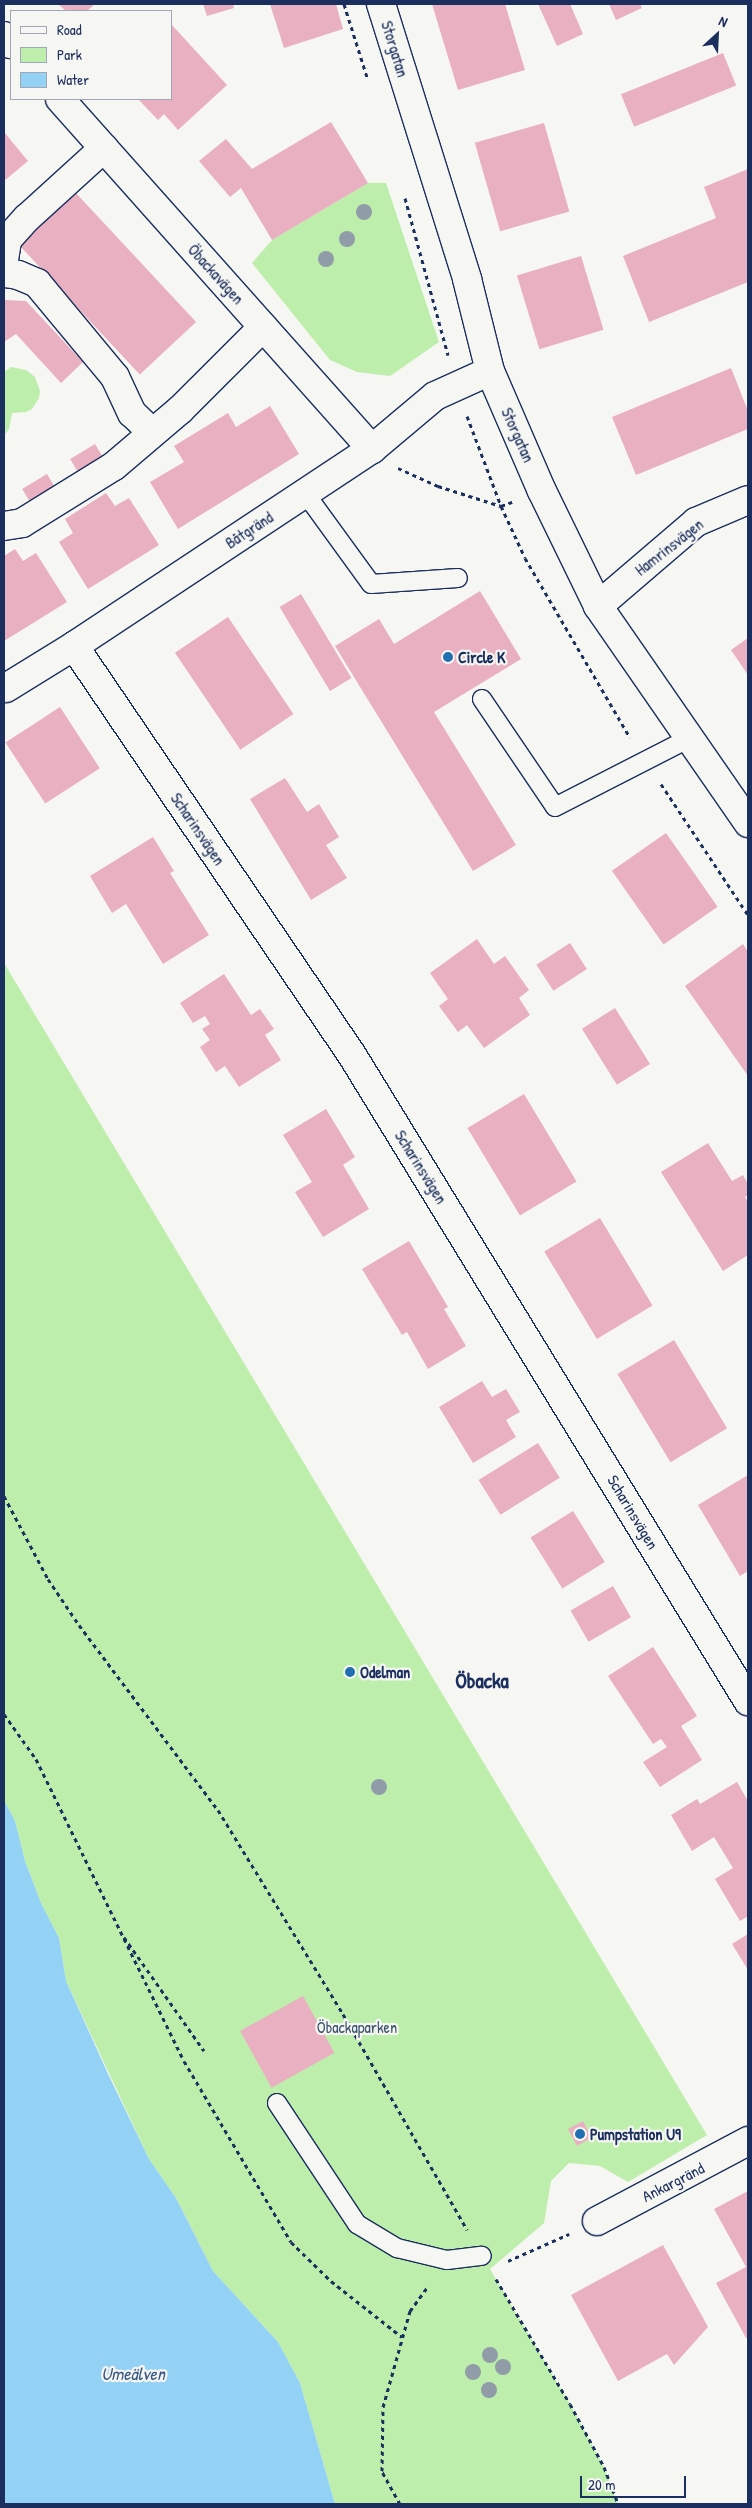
<!DOCTYPE html>
<html>
<head>
<meta charset="utf-8">
<style>
  body { margin:0 }
  #map { position:relative; width:752px; height:2508px; overflow:hidden; background:#f6f6f2; font-family:"Patrick Hand",sans-serif }
  div>[style] { position:absolute }
  [style*='--x'] { left:calc(var(--x)*1px); top:calc(var(--y)*1px); width:calc(var(--w)*1px); rotate:calc(var(--a)*1deg) }
  .green>* { inset:0; background:#beeeac }
  .water>* { inset:0; background:#93d2f4 }
  .building>* { inset:0; background:#e9b0c1; transform-origin:0 0 }
  .path>* { height:3px; margin-top:-1.5px; transform-origin:0; background:repeating-linear-gradient(90deg,#1b2f5e 0 4px,transparent 0 8px) }
  .roads { filter:drop-shadow(1px 0 #1b2f5e) drop-shadow(-1px 0 #1b2f5e) drop-shadow(0 1px #1b2f5e) drop-shadow(0 -1px #1b2f5e) }
  .service>* { height:18px; margin:-9px; padding:0 9px; transform-origin:9px; border-radius:9px; background:#f6f6f2 }
  .minor>* { height:28px; margin:-14px; padding:0 14px; transform-origin:14px; border-radius:14px; background:#f6f6f2 }
  .tertiary>* { height:28px; margin:-14px; padding:0 14px; transform-origin:14px; border-radius:14px; background:#f6f6f2 }
  .trees>* { width:16px; height:16px; margin:-8px; border-radius:50%; background:#909da9 }
  .dots>* { width:14px; height:14px; translate:-50% -50%; box-sizing:border-box; border:2px solid #f6f6f2; border-radius:50% }
  span { translate:-50% -50%; white-space:nowrap; text-align:center; line-height:1.15; -webkit-text-stroke:4.5px #f6f6f2; paint-order:stroke }
  .street-label { font-size:16px; color:#1b2f5e }
  .poi-label { font-size:16px; color:#1b2f5e; font-weight:700 }
  .left { translate:0 -50%; text-align:left }
  .park-label { font-size:16px; color:#3c556e }
  .water-label { font-size:18px; color:#395884; font-style:italic }
  .district-label { font-size:21px; color:#1b2f5e; font-weight:700 }
  .frame { position:absolute; inset:0; border:5px solid #1b2f5e; pointer-events:none }
  .legend { position:absolute; left:10px; top:10px; width:162px; height:90px; box-sizing:border-box; background:#f6f6f2; border:1px solid #9ea6b7; margin:0; padding:6px 9px; list-style:none; font-size:15px; color:#1b2f5e }
  .legend li { display:flex; align-items:center; gap:10px; height:25px }
  .legend b { width:25px; border:1px solid #9ea6b7 }
  .north { position:absolute; left:692px; top:10px; width:50px; height:50px; -webkit-text-stroke:4px #f6f6f2; paint-order:stroke; rotate:25deg; font-size:14px; font-weight:700; line-height:20px; text-align:center; color:#1b2f5e }
  .north::after { content:''; display:block; margin:auto; width:18px; height:22px; background:#1b2f5e; clip-path:polygon(50% 0,100% 100%,50% 72%,0 100%) }
  .scale { position:absolute; left:580px; top:2476px; width:106px; height:22px; box-sizing:border-box; border:2px solid #1b2f5e; border-top:0; padding-left:6px; font-size:15px; line-height:18px; white-space:nowrap; color:#1b2f5e; -webkit-text-stroke:4px #f6f6f2; paint-order:stroke }
</style>
</head>
<body>
<div id="map">
  <div class="green">
    <i style="clip-path:polygon(368px 183px,386px 183px,439px 342px,390px 376px,357px 372px,330px 360px,252px 263px,272px 240px)"></i>
    <i style="clip-path:polygon(11px 367px,26px 370px,35px 377px,40px 391px,39px 398px,32px 409px,26px 412px,12px 413px,9px 429px,4px 436px,4px 372px)"></i>
    <i style="clip-path:polygon(4px 963px,707px 2135px,628px 2182px,600px 2166px,569px 2163px,551px 2181px,544px 2223px,490px 2269px,570px 2404px,604px 2467px,618px 2504px,335px 2504px,300px 2383px,278px 2342px,213px 2271px,176px 2198px,149px 2159px,66px 1981px,59px 1938px,41px 1903px,25px 1861px,15px 1821px,4px 1800px)"></i>
  </div>
  <div class="water">
    <i style="clip-path:polygon(4px 1800px,15px 1821px,25px 1861px,41px 1903px,59px 1938px,66px 1981px,109px 2076px,149px 2159px,176px 2198px,213px 2271px,278px 2342px,300px 2383px,335px 2504px,4px 2504px)"></i>
  </div>
  <div class="building">
    <i style="clip-path:polygon(58px 4px,95px 4px,87px 11px,66px 11px)"></i>
    <i style="clip-path:polygon(203px 4px,233px 4px,234px 8px,207px 16px)"></i>
    <i style="clip-path:polygon(270px 4px,336px 4px,343px 29px,284px 48px)"></i>
    <i style="clip-path:polygon(432px 4px,505px 4px,525px 70px,458px 90px)"></i>
    <i style="clip-path:polygon(538px 4px,570px 4px,583px 34px,557px 46px)"></i>
    <i style="clip-path:polygon(609px 4px,640px 4px,642px 8px,616px 20px)"></i>
    <i style="clip-path:polygon(171px 24px,227px 85px,178px 130px,164px 114px,158px 120px,138px 99px,171px 99px)"></i>
    <i style="left:723px;top:53px;width:35px;height:110px;rotate:68deg"></i>
    <i style="clip-path:polygon(331px 122px,368px 183px,272px 240px,241px 188px,230px 197px,199px 161px,226px 139px,252px 169px)"></i>
    <i style="left:544px;top:123px;width:92px;height:72px;rotate:74deg"></i>
    <i style="clip-path:polygon(4px 132px,28px 161px,4px 181px)"></i>
    <i style="clip-path:polygon(748px 169px,748px 282px,649px 322px,623px 256px,716px 218px,704px 187px)"></i>
    <i style="left:74px;top:191px;width:179px;height:77px;rotate:47deg"></i>
    <i style="left:581px;top:256px;width:77px;height:67px;rotate:73deg"></i>
    <i style="clip-path:polygon(4px 300px,26px 301px,83px 362px,61px 383px,16px 334px,4px 342px)"></i>
    <i style="clip-path:polygon(731px 368px,748px 411px,748px 429px,636px 475px,612px 417px)"></i>
    <i style="clip-path:polygon(270px 406px,299px 454px,178px 529px,150px 482px,184px 462px,174px 446px,228px 413px,236px 427px)"></i>
    <i style="left:95px;top:444px;width:17px;height:29px;rotate:59deg"></i>
    <i style="left:47px;top:474px;width:17px;height:29px;rotate:59deg"></i>
    <i style="clip-path:polygon(106px 493px,115px 506px,129px 498px,159px 545px,88px 589px,59px 542px,73px 533px,65px 519px)"></i>
    <i style="clip-path:polygon(15px 549px,23px 561px,36px 553px,67px 602px,4px 641px,4px 556px)"></i>
    <i style="clip-path:polygon(480px 591px,521px 659px,434px 712px,516px 845px,473px 871px,335px 646px,379px 619px,394px 644px)"></i>
    <i style="left:301px;top:594px;width:98px;height:25px;rotate:59deg"></i>
    <i style="left:228px;top:617px;width:117px;height:64px;rotate:56deg"></i>
    <i style="clip-path:polygon(748px 638px,748px 675px,731px 650px)"></i>
    <i style="left:60px;top:707px;width:73px;height:65px;rotate:57deg"></i>
    <i style="clip-path:polygon(285px 778px,307px 812px,319px 804px,339px 837px,326px 845px,347px 878px,311px 900px,250px 799px)"></i>
    <i style="left:666px;top:833px;width:90px;height:66px;rotate:55deg"></i>
    <i style="clip-path:polygon(153px 837px,174px 871px,170px 873px,209px 935px,163px 964px,126px 904px,112px 913px,90px 876px)"></i>
    <i style="clip-path:polygon(477px 939px,494px 964px,505px 956px,529px 990px,519px 998px,530px 1015px,484px 1048px,467px 1025px,458px 1032px,439px 1006px,448px 999px,430px 973px)"></i>
    <i style="left:570px;top:943px;width:31px;height:40px;rotate:57deg"></i>
    <i style="clip-path:polygon(743px 944px,748px 952px,748px 1076px,685px 986px)"></i>
    <i style="clip-path:polygon(224px 974px,251px 1015px,260px 1009px,274px 1029px,265px 1035px,281px 1060px,239px 1087px,225px 1066px,216px 1072px,200px 1047px,210px 1040px,202px 1029px,210px 1024px,205px 1016px,193px 1023px,180px 1003px)"></i>
    <i style="left:615px;top:1008px;width:66px;height:39px;rotate:58deg"></i>
    <i style="left:524px;top:1094px;width:102px;height:66px;rotate:59deg"></i>
    <i style="clip-path:polygon(326px 1109px,355px 1157px,343px 1165px,369px 1209px,323px 1237px,295px 1192px,312px 1182px,283px 1135px)"></i>
    <i style="clip-path:polygon(708px 1143px,732px 1181px,743px 1175px,748px 1184px,748px 1195px,745px 1197px,748px 1202px,748px 1255px,723px 1271px,661px 1172px)"></i>
    <i style="left:600px;top:1218px;width:102px;height:65px;rotate:59deg"></i>
    <i style="clip-path:polygon(409px 1241px,448px 1307px,444px 1309px,466px 1346px,428px 1369px,407px 1332px,402px 1335px,362px 1269px)"></i>
    <i style="left:674px;top:1340px;width:103px;height:66px;rotate:59deg"></i>
    <i style="clip-path:polygon(482px 1381px,492px 1397px,506px 1389px,520px 1412px,506px 1420px,516px 1437px,473px 1463px,439px 1407px)"></i>
    <i style="left:538px;top:1443px;width:41px;height:70px;rotate:58deg"></i>
    <i style="clip-path:polygon(748px 1475px,748px 1571px,740px 1576px,698px 1505px)"></i>
    <i style="left:573px;top:1511px;width:60px;height:50px;rotate:58deg"></i>
    <i style="left:613px;top:1586px;width:36px;height:49px;rotate:60deg"></i>
    <i style="clip-path:polygon(653px 1647px,697px 1716px,681px 1726px,702px 1760px,660px 1787px,643px 1762px,667px 1747px,661px 1739px,653px 1744px,608px 1676px)"></i>
    <i style="clip-path:polygon(737px 1782px,748px 1801px,748px 1916px,740px 1921px,715px 1879px,733px 1868px,714px 1837px,692px 1851px,671px 1815px,697px 1799px,700px 1804px)"></i>
    <i style="clip-path:polygon(748px 1934px,748px 1970px,732px 1944px)"></i>
    <i style="left:303px;top:1996px;width:65px;height:72px;rotate:61deg"></i>
    <i style="left:583px;top:2121px;width:19px;height:17px;rotate:62deg"></i>
    <i style="clip-path:polygon(748px 2191px,748px 2337px,746px 2338px,716px 2283px,746px 2267px,714px 2209px)"></i>
    <i style="clip-path:polygon(663px 2245px,708px 2327px,674px 2365px,667px 2354px,618px 2381px,571px 2295px)"></i>
  </div>
  <div class="path">
    <i style="--x:344;--y:4;--w:77;--a:72.5"></i>
    <i style="--x:405;--y:198;--w:163;--a:74.7"></i>
    <i style="--x:467;--y:416;--w:96;--a:69.3"></i>
    <i style="--x:501;--y:506;--w:57;--a:65.2"></i>
    <i style="--x:525;--y:558;--w:208;--a:59.7"></i>
    <i style="--x:398;--y:468;--w:44;--a:24.2"></i>
    <i style="--x:438;--y:486;--w:66;--a:17.6"></i>
    <i style="--x:501;--y:506;--w:12;--a:-20"></i>
    <i style="--x:661;--y:784;--w:157;--a:56.4"></i>
    <i style="--x:4;--y:1496;--w:94;--a:62.1"></i>
    <i style="--x:48;--y:1579;--w:55;--a:56"></i>
    <i style="--x:79;--y:1625;--w:231;--a:53.1"></i>
    <i style="--x:218;--y:1810;--w:239;--a:58.5"></i>
    <i style="--x:343;--y:2014;--w:249;--a:60.1"></i>
    <i style="--x:4;--y:1714;--w:55;--a:54.6"></i>
    <i style="--x:36;--y:1759;--w:336;--a:63.9"></i>
    <i style="--x:184;--y:2061;--w:210;--a:59.4"></i>
    <i style="--x:291;--y:2242;--w:56;--a:44.3"></i>
    <i style="--x:331;--y:2281;--w:90;--a:38.3"></i>
    <i style="--x:124;--y:1937;--w:139;--a:54.9"></i>
    <i style="--x:508;--y:2261;--w:67;--a:-23.9"></i>
    <i style="--x:496;--y:2279;--w:145;--a:59.4"></i>
    <i style="--x:570;--y:2404;--w:72;--a:61.6"></i>
    <i style="--x:604;--y:2467;--w:40;--a:69"></i>
    <i style="--x:400;--y:2504;--w:38;--a:-119"></i>
    <i style="--x:382;--y:2471;--w:64;--a:-89.1"></i>
    <i style="--x:383;--y:2407;--w:100;--a:-74.3"></i>
    <i style="--x:410;--y:2311;--w:32;--a:-54"></i>
  </div>
  <div class="roads">
    <div class="service">
      <i style="--x:305;--y:493;--w:112;--a:54"></i>
      <i style="--x:371;--y:584;--w:87;--a:-3.9"></i>
      <i style="--x:482;--y:699;--w:130;--a:55.9"></i>
      <i style="--x:555;--y:807;--w:152;--a:-27.1"></i>
      <i style="--x:277;--y:2103;--w:145;--a:56.5"></i>
      <i style="--x:357;--y:2224;--w:47;--a:31"></i>
      <i style="--x:397;--y:2248;--w:51;--a:13.5"></i>
      <i style="--x:447;--y:2260;--w:35;--a:-7"></i>
    </div>
    <div class="minor">
      <i style="--x:4;--y:36;--w:11;--a:49"></i>
      <i style="--x:60;--y:99;--w:469;--a:48.3"></i>
      <i style="--x:4;--y:260;--w:20;--a:-81"></i>
      <i style="--x:7;--y:240;--w:30;--a:-48"></i>
      <i style="--x:27;--y:218;--w:104;--a:-42.3"></i>
      <i style="--x:4;--y:273;--w:14;--a:8"></i>
      <i style="--x:18;--y:275;--w:21;--a:23"></i>
      <i style="--x:37;--y:283;--w:122;--a:50.3"></i>
      <i style="--x:115;--y:377;--w:40;--a:65"></i>
      <i style="--x:132;--y:413;--w:28;--a:44"></i>
      <i style="--x:4;--y:526;--w:18;--a:-9"></i>
      <i style="--x:22;--y:523;--w:108;--a:-31.8"></i>
      <i style="--x:114;--y:466;--w:88;--a:-40.4"></i>
      <i style="--x:181;--y:409;--w:116;--a:-45"></i>
      <i style="--x:598;--y:606;--w:129;--a:-40.6"></i>
      <i style="--x:696;--y:522;--w:56;--a:-22.9"></i>
      <i style="--x:74;--y:646;--w:495;--a:55.8"></i>
      <i style="--x:352;--y:1055;--w:758;--a:58.49"></i>
      <i style="--x:6;--y:688;--w:80;--a:-31.7"></i>
      <i style="--x:74;--y:646;--w:357;--a:-33.5"></i>
      <i style="--x:372;--y:449;--w:82;--a:-40.1"></i>
      <i style="--x:435;--y:396;--w:60;--a:-24.4"></i>
      <i style="--x:597;--y:2221;--w:171;--a:-27.9"></i>
    </div>
    <div class="tertiary">
      <i style="--x:381;--y:4;--w:288;--a:72.6"></i>
      <i style="--x:467;--y:279;--w:95;--a:76"></i>
      <i style="--x:490;--y:371;--w:131;--a:66.6"></i>
      <i style="--x:542;--y:491;--w:128;--a:64"></i>
      <i style="--x:598;--y:606;--w:264;--a:55.3"></i>
    </div>
  </div>
  <div class="trees">
    <i style="left:364px;top:212px"></i>
    <i style="left:347px;top:239px"></i>
    <i style="left:326px;top:259px"></i>
    <i style="left:379px;top:1787px"></i>
    <i style="left:490px;top:2355px"></i>
    <i style="left:503px;top:2367px"></i>
    <i style="left:473px;top:2372px"></i>
    <i style="left:489px;top:2390px"></i>
  </div>
  <div class="dots">
    <i style="left:448px;top:657px;background:#1f6fb2"></i>
    <i style="left:350px;top:1672px;background:#1f6fb2"></i>
    <i style="left:580px;top:2134px;background:#1f6fb2"></i>
  </div>
  <div class="street-label">
    <span style="left:395px;top:49px;rotate:73deg">Storgatan</span>
    <span style="left:216px;top:274px;rotate:48deg">Öbackavägen</span>
    <span style="left:518px;top:435px;rotate:66deg">Storgatan</span>
    <span style="left:249px;top:530px;rotate:-33deg">Båtgränd</span>
    <span style="left:669px;top:547px;rotate:-38deg">Hamrinsvägen</span>
    <span style="left:198px;top:829px;rotate:56deg">Scharinsvägen</span>
    <span style="left:421px;top:1167px;rotate:58deg">Scharinsvägen</span>
    <span style="left:633px;top:1512px;rotate:59deg">Scharinsvägen</span>
    <span style="left:673px;top:2182px;rotate:-27deg">Ankargränd</span>
  </div>
  <div class="poi-label">
    <span class="left" style="left:458px;top:657px">Circle K</span>
    <span class="left" style="left:360px;top:1672px">Odelman</span>
    <span class="left" style="left:590px;top:2134px">Pumpstation U9</span>
  </div>
  <div class="park-label">
    <span style="left:357px;top:2027px">Öbackaparken</span>
  </div>
  <div class="water-label">
    <span style="left:133px;top:2374px">Umeälven</span>
  </div>
  <div class="district-label">
    <span style="left:482px;top:1681px">Öbacka</span>
  </div>
  <div class="frame"></div>
  <ul class="legend">
  <li><b style="height:6px;background:#f6f6f2"></b>Road</li>
  <li><b style="height:14px;background:#beeeac"></b>Park</li>
  <li><b style="height:14px;background:#93d2f4"></b>Water</li>
  </ul>
  <div class="north">N</div>
  <div class="scale">20 m</div>
</div>
</body>
</html>
